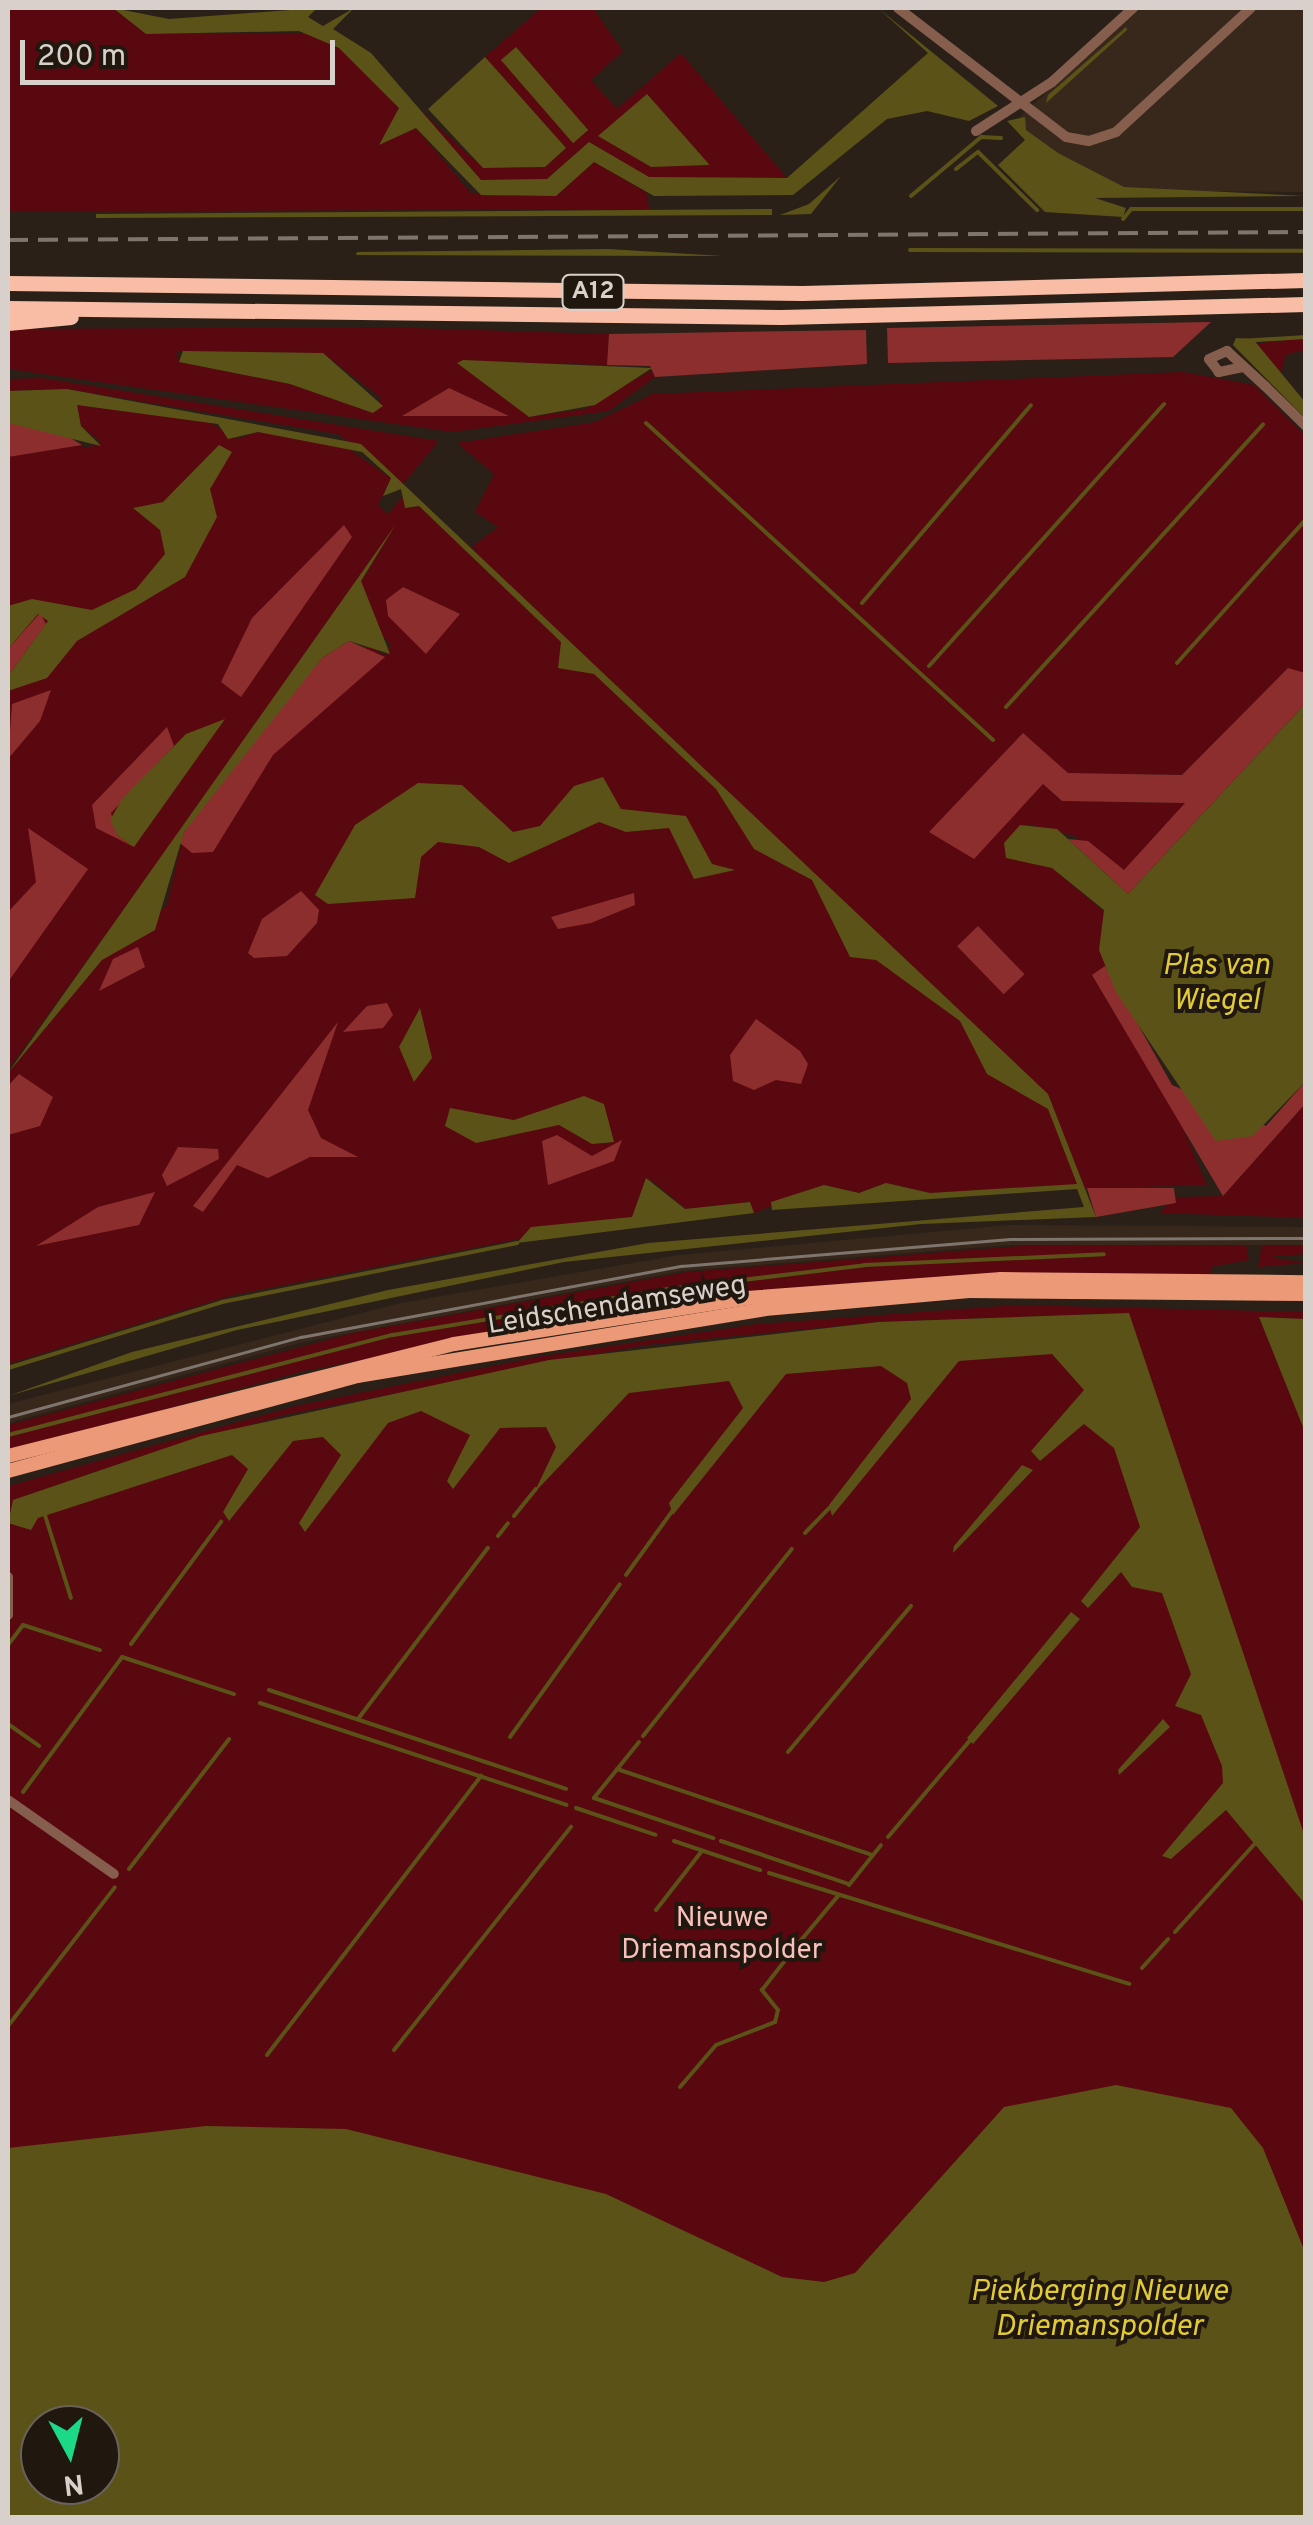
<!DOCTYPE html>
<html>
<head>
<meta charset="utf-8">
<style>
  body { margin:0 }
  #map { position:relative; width:1313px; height:2525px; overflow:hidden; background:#2a2018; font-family:Overpass,sans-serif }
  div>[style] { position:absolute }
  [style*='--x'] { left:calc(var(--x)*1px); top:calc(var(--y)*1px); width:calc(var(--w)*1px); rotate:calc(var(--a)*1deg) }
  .built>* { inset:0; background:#37281b }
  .green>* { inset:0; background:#58080e }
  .forest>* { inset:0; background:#8d2e2e; transform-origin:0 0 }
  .water>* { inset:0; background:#5b5218; transform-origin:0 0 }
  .stream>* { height:4px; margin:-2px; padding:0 2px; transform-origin:2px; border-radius:2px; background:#5b5218 }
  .minor>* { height:10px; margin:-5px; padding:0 5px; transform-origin:5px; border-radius:5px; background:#865e4e }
  .major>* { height:14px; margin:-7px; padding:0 7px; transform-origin:7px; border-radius:7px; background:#eb9977 }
  .highway>* { height:15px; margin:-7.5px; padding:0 7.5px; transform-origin:7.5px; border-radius:7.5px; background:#f9bda5 }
  .tram>* { height:2.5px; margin:-1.25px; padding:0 1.25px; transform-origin:1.25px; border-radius:1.25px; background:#7e756e }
  .rail>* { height:4px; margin-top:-2px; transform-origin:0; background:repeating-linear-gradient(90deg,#7e756e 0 20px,transparent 0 30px) }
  span { translate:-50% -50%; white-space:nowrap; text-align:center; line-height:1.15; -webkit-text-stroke:8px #20170f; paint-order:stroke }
  .shield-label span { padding:2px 8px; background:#20170f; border:2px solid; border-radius:8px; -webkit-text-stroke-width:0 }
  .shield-label { font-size:25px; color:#d8d1cb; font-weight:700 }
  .street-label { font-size:28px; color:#d8d1cb }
  .park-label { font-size:28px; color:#f7c0bb }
  .water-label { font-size:30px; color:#e0ca36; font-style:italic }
  .frame { position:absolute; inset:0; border:10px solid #d8d1cb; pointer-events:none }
  .north { position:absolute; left:20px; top:2405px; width:100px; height:100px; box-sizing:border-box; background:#20170f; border:2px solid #6a615a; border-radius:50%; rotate:173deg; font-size:28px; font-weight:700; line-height:40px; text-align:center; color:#d8d1cb }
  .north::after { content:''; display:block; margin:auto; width:35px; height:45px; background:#1cd988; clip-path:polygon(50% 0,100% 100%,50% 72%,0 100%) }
  .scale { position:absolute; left:20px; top:40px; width:315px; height:45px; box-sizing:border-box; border:5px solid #d8d1cb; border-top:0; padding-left:12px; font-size:30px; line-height:35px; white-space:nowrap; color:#d8d1cb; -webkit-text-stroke:8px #20170f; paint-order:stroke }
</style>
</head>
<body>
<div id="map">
  <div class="built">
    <i style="clip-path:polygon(1139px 8px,1305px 8px,1305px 192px,1094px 190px,1014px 122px)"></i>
    <i style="clip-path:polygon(1010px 1225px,1305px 1227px,1305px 1245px,1008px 1245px,682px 1271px,303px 1342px,8px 1423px,8px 1404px,401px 1303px,679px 1255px)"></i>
  </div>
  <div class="green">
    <i style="clip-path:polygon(8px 8px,113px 8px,146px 34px,309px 34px,352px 55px,399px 109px,380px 144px,416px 128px,471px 193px,556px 196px,594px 162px,647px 193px,649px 209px,8px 212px)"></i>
    <i style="clip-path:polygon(541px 8px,593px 8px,623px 51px,591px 80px,617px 109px,681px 53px,787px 178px,648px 177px,589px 142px,547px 179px,481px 180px,421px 111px,483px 168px,545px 167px,566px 148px,485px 57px)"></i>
    <i style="clip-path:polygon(evenodd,379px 327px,609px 334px,607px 365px,458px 361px,529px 417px,585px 409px,650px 371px,655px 377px,609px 411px,452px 432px,8px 369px,8px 329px,379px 327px,177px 352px,323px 353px,381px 398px,370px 412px,290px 384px,179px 362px,177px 352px)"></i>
    <i style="clip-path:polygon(1305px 338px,1305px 359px,1302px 350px,1286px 355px,1280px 377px,1251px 344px)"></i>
    <i style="clip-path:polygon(1183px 372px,1254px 385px,1305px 435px,1305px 673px,1289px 669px,1182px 775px,1068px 773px,931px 833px,959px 846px,1043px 784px,1062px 801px,1186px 803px,1124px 871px,1075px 836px,1027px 824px,1052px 868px,1107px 914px,1105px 966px,1093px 976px,1167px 1091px,1207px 1185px,930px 1193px,886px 1183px,859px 1193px,824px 1185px,754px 1213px,750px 1202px,686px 1209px,650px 1179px,632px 1217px,233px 1295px,8px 1364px,8px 1073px,102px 960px,167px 905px,184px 832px,368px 645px,385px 656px,391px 645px,374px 627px,361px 581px,400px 526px,8px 1070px,8px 423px,87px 448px,101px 442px,81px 426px,77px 405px,209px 422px,237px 439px,257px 432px,337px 441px,391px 478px,378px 505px,388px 514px,405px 494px,406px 508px,418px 506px,479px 553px,473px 546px,498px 527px,475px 512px,494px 474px,457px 443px,595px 422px,653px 394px)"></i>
    <i style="clip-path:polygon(42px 378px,86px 385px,439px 441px,403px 484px,338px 434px,67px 389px,8px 391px,8px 379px)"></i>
    <i style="clip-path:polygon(1305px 1104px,1305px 1218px,1160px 1213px,1175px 1197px,1223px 1196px)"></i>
    <i style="clip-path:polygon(1262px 1245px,1305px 1245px,1305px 1254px,1268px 1257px,1305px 1263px,1258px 1267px)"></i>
    <i style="clip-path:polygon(1021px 1246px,1246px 1245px,1249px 1260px,1211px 1267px,1210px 1277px,872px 1281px,626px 1310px,304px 1371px,8px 1452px,8px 1425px,353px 1333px,687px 1272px)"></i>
    <i style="clip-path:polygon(evenodd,1016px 1305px,1305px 1312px,1305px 1319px,1259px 1318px,1306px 1432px,1305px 2517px,8px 2517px,8px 1486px,296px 1406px,537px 1357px,757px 1324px,1016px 1305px,1128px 1313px,316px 1418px,81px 1476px,284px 1415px,645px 1345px,879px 1322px,1128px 1313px,1016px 1305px,40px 2425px,100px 2425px,100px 2485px,40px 2485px,40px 2425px)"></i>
  </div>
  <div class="forest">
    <i style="clip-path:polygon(1211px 322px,1173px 357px,888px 363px,887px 328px)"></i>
    <i style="clip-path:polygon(866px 330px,867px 364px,655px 377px,650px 366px,607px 365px,609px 334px)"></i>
    <i style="clip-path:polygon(449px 388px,509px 416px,402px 416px)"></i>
    <i style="clip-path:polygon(8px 423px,64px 434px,82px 445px,8px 457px)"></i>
    <i style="clip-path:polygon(344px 525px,352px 537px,241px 697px,221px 682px,252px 618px)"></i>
    <i style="clip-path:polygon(403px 587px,460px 614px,426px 654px,388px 616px,386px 600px)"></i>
    <i style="clip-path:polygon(40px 613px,46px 624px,8px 676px,8px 649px)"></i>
    <i style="clip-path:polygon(349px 641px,385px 657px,273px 755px,213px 852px,192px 853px,180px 843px,184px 832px,232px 764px,322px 658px)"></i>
    <i style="clip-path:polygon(1288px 668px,1305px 673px,1305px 704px,1128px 894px,1068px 839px,1088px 841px,1124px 870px,1185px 803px,1062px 801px,1043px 784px,974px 859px,929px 832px,1023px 733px,1068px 773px,1182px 775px)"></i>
    <i style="clip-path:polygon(51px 690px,40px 721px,8px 759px,12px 704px)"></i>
    <i style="clip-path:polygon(167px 727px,174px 746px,111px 813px,118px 836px,134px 847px,96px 828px,92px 805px)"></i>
    <i style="clip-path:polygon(28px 828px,88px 869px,8px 982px,8px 912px,36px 882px)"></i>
    <i style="clip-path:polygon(301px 891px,319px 910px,317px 923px,287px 956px,254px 958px,248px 953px,262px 919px)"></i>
    <i style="clip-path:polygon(634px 893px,635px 905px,591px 923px,558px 929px,551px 917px)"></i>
    <i style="left:978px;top:926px;width:67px;height:29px;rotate:46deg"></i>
    <i style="clip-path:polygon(138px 947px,145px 967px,99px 991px,113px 959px)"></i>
    <i style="clip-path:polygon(1105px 966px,1172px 1085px,1266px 1126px,1305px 1082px,1305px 1104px,1223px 1196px,1092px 975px)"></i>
    <i style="clip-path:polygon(387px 1003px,393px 1015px,383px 1028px,343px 1032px,367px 1006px)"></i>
    <i style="clip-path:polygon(756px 1019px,800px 1051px,808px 1064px,801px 1084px,776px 1080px,754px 1090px,733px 1081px,730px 1055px)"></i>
    <i style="clip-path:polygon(338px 1022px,308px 1110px,321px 1138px,358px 1157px,310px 1157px,268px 1178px,237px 1165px,203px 1212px,193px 1206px)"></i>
    <i style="clip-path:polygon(19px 1074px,53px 1097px,40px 1126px,8px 1135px,8px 1086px)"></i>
    <i style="clip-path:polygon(557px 1135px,592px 1156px,622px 1140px,614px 1161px,548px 1185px,542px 1141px)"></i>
    <i style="clip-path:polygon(178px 1147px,218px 1149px,219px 1159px,167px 1186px,162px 1175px)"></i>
    <i style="clip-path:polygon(1087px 1188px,1174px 1188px,1176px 1203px,1096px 1217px)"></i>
    <i style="clip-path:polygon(155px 1192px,139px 1225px,36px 1246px,98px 1207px)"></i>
  </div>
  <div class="water">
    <i style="clip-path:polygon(113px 8px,169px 19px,317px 8px,308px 17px,323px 26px,354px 8px,333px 29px,371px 53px,481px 180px,547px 179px,589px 142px,649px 177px,787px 178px,928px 53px,878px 8px,998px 106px,969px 121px,927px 111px,887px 119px,793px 195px,654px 196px,594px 162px,556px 196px,481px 195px,416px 128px,379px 145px,399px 108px,339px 48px,299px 31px,146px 34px)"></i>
    <i style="clip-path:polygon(1126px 27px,1127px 30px,1046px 103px,1048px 95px)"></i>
    <i style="left:516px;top:47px;width:110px;height:20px;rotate:49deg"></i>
    <i style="clip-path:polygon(485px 57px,566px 148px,545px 167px,483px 168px,428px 109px)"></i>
    <i style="clip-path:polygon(647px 94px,708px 163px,709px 165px,651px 167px,598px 136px)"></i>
    <i style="clip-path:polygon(1025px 117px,1026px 130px,1058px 153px,1124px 187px,1305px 196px,1095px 198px,1126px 208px,1123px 217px,1045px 212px,998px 165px,1025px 140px,1007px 121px)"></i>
    <i style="clip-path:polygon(841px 176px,811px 214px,780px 215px,809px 204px)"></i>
    <i style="clip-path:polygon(772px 209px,772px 215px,96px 218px,96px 214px)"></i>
    <i style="clip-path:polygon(608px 249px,723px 256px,356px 255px,357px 252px)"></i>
    <i style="clip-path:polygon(1236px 338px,1253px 339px,1305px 402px,1305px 418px,1233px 345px)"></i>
    <i style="clip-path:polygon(183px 351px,323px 353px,383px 406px,373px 413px,290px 384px,179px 362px)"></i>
    <i style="clip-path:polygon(457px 363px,463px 360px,652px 368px,595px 405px,529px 417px)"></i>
    <i style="clip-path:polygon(67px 389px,361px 444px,1048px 1094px,1096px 1217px,921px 1224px,564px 1262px,237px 1330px,8px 1396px,132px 1352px,388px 1290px,648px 1243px,1084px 1207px,1077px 1189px,772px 1210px,771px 1202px,824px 1185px,859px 1193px,886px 1183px,930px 1193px,1077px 1184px,1048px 1109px,987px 1074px,960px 1021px,876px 960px,850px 957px,812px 880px,754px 849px,716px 789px,594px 674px,558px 668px,561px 642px,419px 506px,405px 508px,401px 489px,383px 496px,391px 478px,362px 452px,258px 432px,228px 439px,218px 424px,77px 405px,81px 426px,101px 446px,8px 423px,8px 391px)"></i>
    <i style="clip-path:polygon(219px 445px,232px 452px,210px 489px,217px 517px,185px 577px,77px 641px,47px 678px,8px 691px,8px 676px,48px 621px,38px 614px,8px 649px,8px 606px,32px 599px,92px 610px,136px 589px,165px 554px,160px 530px,133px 508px,163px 502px)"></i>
    <i style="clip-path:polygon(396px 524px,361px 581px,390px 654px,349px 641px,322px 658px,184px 832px,155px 930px,102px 960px,8px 1073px)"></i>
    <i style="clip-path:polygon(1305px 704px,1305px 1082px,1253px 1136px,1216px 1141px,1116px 992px,1099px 950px,1104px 910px,1052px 868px,1006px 858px,1004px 843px,1020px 825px,1057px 829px,1128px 894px)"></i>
    <i style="clip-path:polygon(225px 719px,134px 847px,118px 836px,110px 820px,122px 799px,186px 734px)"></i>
    <i style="clip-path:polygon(603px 777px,621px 809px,686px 816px,712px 864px,735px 870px,694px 879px,669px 828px,626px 832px,599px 822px,509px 863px,479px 847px,438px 842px,421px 857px,415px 898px,328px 904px,315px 895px,355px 825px,418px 783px,462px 785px,513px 832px,540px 826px,574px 786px)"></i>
    <i style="clip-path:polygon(420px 1008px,432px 1058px,414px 1082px,399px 1047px)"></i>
    <i style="clip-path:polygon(584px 1096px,604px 1104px,614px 1142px,592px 1144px,559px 1125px,476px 1143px,445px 1126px,450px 1108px,514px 1120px)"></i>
    <i style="clip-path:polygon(646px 1178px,685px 1209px,750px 1202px,754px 1213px,517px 1243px,531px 1227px,632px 1217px)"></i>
    <i style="clip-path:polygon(1129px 1313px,1305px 1837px,1305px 1904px,1226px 1810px,1171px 1859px,1162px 1856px,1223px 1783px,1222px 1766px,1201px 1715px,1175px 1706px,1191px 1674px,1162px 1593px,1132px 1587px,1121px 1572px,1088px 1608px,1081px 1601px,1140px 1527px,1114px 1448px,1084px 1424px,1040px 1461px,1031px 1451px,1084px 1390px,1052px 1354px,959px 1361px,832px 1516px,829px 1505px,911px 1399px,907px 1383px,881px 1366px,786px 1374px,673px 1515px,669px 1503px,743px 1408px,729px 1381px,629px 1393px,534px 1493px,556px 1447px,546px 1427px,500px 1428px,453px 1489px,447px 1481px,470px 1435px,421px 1411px,388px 1423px,305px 1532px,299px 1523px,341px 1455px,323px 1437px,293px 1441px,229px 1521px,223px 1512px,248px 1469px,232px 1455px,38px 1518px,31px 1530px,8px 1523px,13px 1500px,201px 1436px,549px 1360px,879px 1322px)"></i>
    <i style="clip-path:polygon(1259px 1317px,1305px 1319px,1305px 1432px)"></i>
    <i style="clip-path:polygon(1022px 1465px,1033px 1470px,953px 1553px,954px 1546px)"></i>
    <i style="clip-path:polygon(1071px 1612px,1080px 1619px,973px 1744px,967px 1738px)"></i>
    <i style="clip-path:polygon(1163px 1719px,1170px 1727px,1119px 1775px,1118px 1770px)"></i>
    <i style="clip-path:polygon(evenodd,1116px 2085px,1231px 2108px,1263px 2148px,1305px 2252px,1305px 2517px,8px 2517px,8px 2148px,206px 2126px,346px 2129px,606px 2194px,782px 2277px,824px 2282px,855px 2273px,1004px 2107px,1116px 2085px,40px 2425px,100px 2425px,100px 2485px,40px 2485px,40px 2425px)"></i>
  </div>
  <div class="stream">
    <i style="--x:956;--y:169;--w:28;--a:-38"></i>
    <i style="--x:978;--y:152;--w:83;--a:44.5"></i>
    <i style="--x:911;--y:196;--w:92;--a:-40.1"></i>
    <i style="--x:981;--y:137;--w:20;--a:3"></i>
    <i style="--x:1123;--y:219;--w:13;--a:-51"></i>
    <i style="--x:1131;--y:209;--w:175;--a:0"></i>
    <i style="--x:910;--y:250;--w:396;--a:0.1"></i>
    <i style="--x:1241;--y:341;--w:65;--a:-3.5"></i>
    <i style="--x:646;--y:423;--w:470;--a:42.4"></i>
    <i style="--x:862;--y:603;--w:260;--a:-49.5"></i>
    <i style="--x:1177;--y:663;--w:193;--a:-48.1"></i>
    <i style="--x:929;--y:666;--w:352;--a:-48.1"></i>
    <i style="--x:1006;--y:707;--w:382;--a:-47.7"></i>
    <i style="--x:8;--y:1368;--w:224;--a:-17.1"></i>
    <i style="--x:222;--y:1302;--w:301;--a:-11.3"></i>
    <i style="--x:8;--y:1435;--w:398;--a:-14.6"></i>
    <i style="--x:393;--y:1335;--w:279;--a:-9.5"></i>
    <i style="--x:668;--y:1289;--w:198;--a:-6.9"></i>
    <i style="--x:865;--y:1265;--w:239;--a:-2.6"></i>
    <i style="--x:44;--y:1512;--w:90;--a:72.6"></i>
    <i style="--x:514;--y:1516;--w:35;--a:-51"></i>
    <i style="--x:805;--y:1533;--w:35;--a:-46"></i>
    <i style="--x:498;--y:1536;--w:16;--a:-52"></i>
    <i style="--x:626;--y:1575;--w:80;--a:-54.1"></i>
    <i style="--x:131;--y:1644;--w:152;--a:-53.6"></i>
    <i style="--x:8;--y:1645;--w:25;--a:-53"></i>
    <i style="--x:23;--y:1625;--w:81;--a:18"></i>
    <i style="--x:269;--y:1690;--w:313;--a:18.4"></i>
    <i style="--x:260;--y:1703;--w:323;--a:18.4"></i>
    <i style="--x:358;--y:1719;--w:215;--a:-52.8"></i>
    <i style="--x:8;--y:1724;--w:38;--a:35"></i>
    <i style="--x:643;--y:1736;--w:239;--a:-51.5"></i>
    <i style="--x:510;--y:1737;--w:188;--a:-54.3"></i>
    <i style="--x:639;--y:1742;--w:72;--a:128.8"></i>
    <i style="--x:594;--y:1798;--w:126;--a:18.6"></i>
    <i style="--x:788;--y:1752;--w:191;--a:-49.9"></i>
    <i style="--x:617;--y:1769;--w:269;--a:18.6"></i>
    <i style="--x:23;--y:1792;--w:167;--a:-53.7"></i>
    <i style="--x:122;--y:1657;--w:118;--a:18.3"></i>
    <i style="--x:576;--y:1808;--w:84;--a:18.6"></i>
    <i style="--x:888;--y:1837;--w:130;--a:-49.7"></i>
    <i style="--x:674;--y:1841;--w:91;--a:18.6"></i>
    <i style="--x:721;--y:1841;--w:135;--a:18.6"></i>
    <i style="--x:129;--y:1869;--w:164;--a:-52.4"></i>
    <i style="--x:769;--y:1873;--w:377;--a:17.1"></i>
    <i style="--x:849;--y:1885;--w:51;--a:-51.3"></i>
    <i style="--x:656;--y:1910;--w:75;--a:-52.1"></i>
    <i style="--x:1175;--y:1932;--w:125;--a:-47.9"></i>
    <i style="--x:797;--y:1945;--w:64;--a:-50.1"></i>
    <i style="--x:1142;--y:1968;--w:39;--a:-48"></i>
    <i style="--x:8;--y:2026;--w:175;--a:-52.4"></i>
    <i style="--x:394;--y:2050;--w:285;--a:-51.6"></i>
    <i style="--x:267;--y:2055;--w:352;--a:-52.5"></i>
    <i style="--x:680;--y:2087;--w:55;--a:-49.4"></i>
    <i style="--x:716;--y:2045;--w:63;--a:-21.3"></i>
    <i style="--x:775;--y:2022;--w:12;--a:-76"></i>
    <i style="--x:778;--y:2010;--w:26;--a:-129"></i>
    <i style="--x:762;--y:1990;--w:37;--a:-52"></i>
  </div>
  <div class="minor">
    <i style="--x:898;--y:8;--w:212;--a:37.5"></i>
    <i style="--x:1066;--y:137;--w:23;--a:10"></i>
    <i style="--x:1089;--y:141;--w:28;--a:-18"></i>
    <i style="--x:1116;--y:132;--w:183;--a:-42.6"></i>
    <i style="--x:976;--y:131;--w:90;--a:-32.8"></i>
    <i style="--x:1052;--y:82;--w:110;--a:-42.4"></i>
    <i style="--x:1243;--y:367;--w:25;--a:168"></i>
    <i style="--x:1219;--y:372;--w:16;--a:-128"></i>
    <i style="--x:1209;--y:359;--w:20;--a:-24"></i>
    <i style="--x:1227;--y:351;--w:52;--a:42.6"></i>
    <i style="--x:1265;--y:386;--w:57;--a:44.3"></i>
    <i style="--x:8;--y:1577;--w:38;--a:90"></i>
    <i style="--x:8;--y:1800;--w:129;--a:34.9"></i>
  </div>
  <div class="major">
    <i style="--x:8;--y:1456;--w:460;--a:-14.1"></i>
    <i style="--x:454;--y:1344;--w:297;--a:-8.9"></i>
    <i style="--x:747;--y:1298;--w:255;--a:-4.3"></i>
    <i style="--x:1001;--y:1279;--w:305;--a:0.6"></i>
    <i style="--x:8;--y:1471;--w:362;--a:-15.2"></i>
    <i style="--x:357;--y:1376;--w:413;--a:-9.3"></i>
    <i style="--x:765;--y:1309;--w:205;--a:-5"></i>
    <i style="--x:969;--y:1291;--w:337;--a:0.5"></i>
  </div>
  <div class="highway">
    <i style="--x:8;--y:283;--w:794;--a:0.72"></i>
    <i style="--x:802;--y:293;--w:504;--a:-1.48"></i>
    <i style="--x:8;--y:308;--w:773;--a:0.67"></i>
    <i style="--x:781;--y:317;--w:525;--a:-1.42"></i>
    <i style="--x:8;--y:323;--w:63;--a:-5.4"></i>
  </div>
  <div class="tram">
    <i style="--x:8;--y:1417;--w:304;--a:-15.3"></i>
    <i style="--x:301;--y:1337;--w:387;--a:-10.6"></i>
    <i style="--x:681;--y:1266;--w:330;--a:-4.7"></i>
    <i style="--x:1010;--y:1239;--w:296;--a:-0.2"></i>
  </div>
  <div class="rail">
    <i style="--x:8;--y:240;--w:1298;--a:-0.35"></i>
  </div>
  <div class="shield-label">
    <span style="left:593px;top:292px">A12</span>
  </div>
  <div class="street-label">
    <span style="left:617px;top:1306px;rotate:-9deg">Leidschendamseweg</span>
  </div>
  <div class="park-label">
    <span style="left:722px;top:1935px">Nieuwe<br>Driemanspolder</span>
  </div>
  <div class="water-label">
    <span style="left:1216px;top:984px">Plas van<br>Wiegel</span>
    <span style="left:1099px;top:2310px">Piekberging Nieuwe<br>Driemanspolder</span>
  </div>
  <div class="frame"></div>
  <div class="north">N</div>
  <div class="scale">200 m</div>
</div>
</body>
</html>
